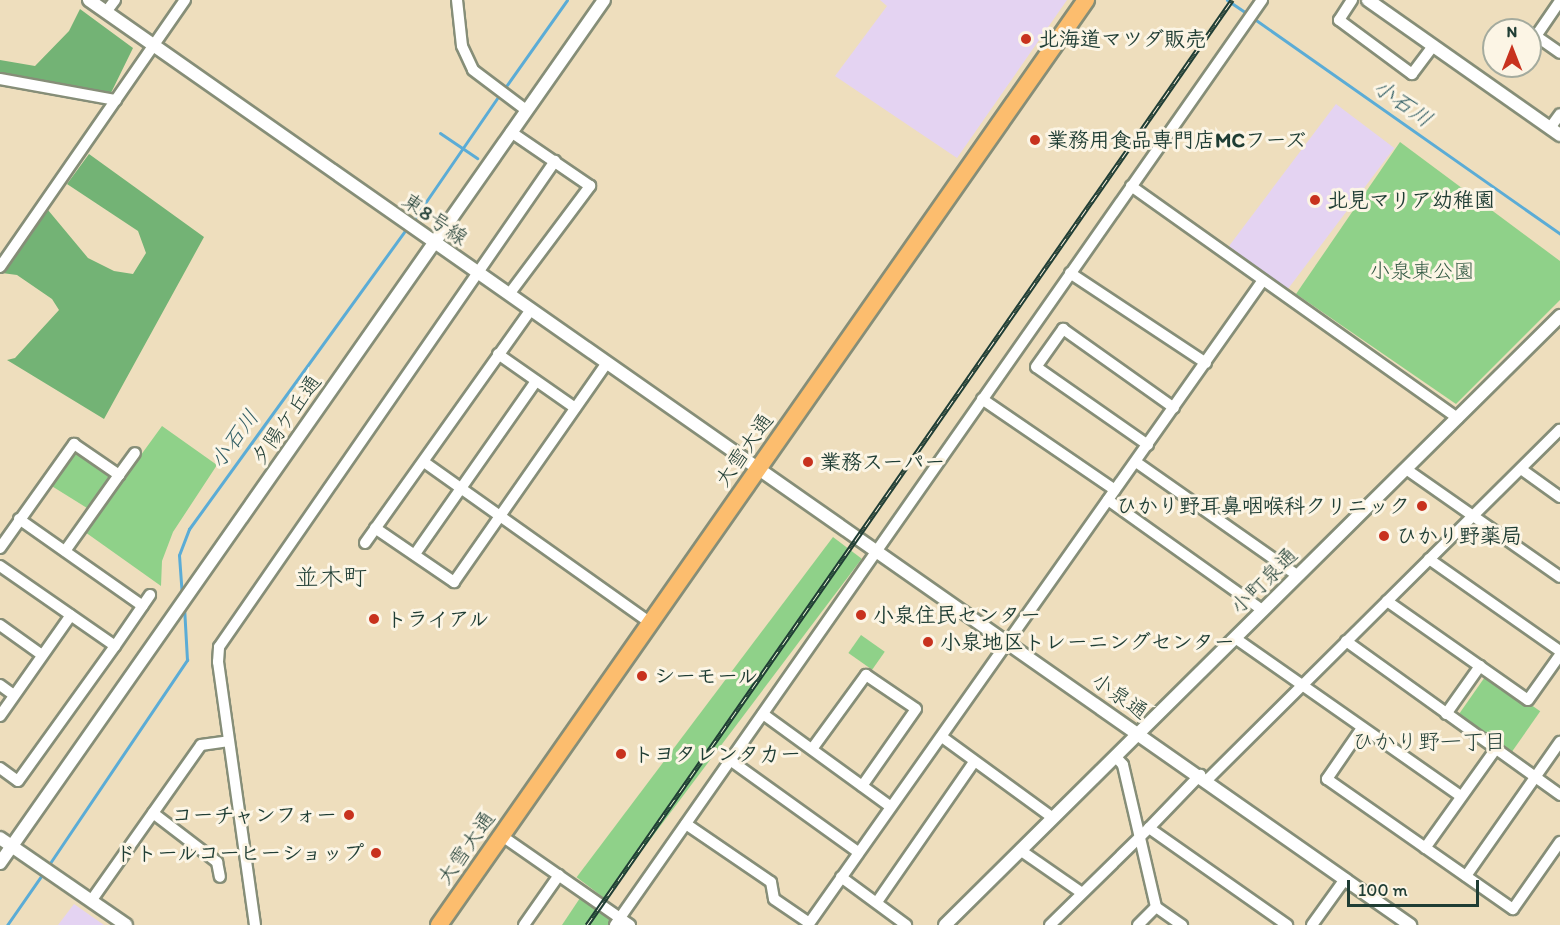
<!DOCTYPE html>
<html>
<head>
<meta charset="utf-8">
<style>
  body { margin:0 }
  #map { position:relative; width:1560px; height:925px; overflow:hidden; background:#eedebd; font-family:Itim,"Klee One",sans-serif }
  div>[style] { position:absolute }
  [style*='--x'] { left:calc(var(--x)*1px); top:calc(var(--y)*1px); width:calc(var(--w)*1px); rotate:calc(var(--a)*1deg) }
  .built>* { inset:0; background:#e4d3f2; transform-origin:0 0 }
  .green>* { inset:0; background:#8fd189; transform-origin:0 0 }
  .forest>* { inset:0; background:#73b375 }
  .stream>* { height:3px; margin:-1.5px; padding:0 1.5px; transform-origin:1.5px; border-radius:1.5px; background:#5bacd6 }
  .roads { filter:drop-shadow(2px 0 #868e78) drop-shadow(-2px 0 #868e78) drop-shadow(0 2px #868e78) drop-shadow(0 -2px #868e78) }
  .minor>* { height:10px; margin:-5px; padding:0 5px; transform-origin:5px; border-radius:5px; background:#fff }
  .tertiary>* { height:12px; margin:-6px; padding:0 6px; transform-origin:6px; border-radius:6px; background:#fff }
  .trunk>* { height:16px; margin:-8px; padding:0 8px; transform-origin:8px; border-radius:8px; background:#fcbd6e }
  .rail>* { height:5px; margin-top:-2.5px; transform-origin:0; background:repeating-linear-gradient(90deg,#fcf5e5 0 9px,#1f3d34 0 18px); box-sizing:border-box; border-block:2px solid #1f3d34 }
  .dots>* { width:16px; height:16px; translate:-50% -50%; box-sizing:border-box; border:3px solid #fcf5e5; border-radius:50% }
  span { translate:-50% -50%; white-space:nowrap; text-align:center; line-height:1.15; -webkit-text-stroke:6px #fcf5e5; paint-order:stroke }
  .poi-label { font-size:21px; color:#1f3d34; font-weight:700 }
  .left { translate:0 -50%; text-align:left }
  .right { translate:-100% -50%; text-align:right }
  .street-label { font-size:21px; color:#1f3d34 }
  .park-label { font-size:21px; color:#355b45 }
  .water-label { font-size:22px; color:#315e65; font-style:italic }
  .neighbourhood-label { font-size:22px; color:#1f3d34 }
  .quarter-label { font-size:24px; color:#1f3d34 }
  .north { position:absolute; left:1482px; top:18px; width:60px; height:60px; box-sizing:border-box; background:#fcf5e5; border:2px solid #a4ab9e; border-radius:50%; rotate:0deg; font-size:16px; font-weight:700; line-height:24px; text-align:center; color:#1f3d34 }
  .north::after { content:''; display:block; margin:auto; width:21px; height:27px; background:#c8321e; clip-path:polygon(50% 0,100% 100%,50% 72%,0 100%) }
  .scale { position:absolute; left:1347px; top:880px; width:132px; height:27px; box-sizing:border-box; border:3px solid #1f3d34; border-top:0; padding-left:8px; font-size:18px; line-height:21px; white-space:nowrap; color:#1f3d34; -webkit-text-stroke:4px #fcf5e5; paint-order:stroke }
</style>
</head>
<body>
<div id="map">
  <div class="built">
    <i style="clip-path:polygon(880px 0,1067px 0,957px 158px,835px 76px,887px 6px)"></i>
    <i style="left:1336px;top:104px;width:73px;height:178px;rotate:37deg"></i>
    <i style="clip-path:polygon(74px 904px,104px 925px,58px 925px)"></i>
  </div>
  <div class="green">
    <i style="clip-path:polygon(1400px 142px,1560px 261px,1560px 300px,1456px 404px,1296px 294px)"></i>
    <i style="clip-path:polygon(162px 426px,217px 465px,173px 532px,162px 561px,161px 586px,85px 532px)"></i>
    <i style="left:73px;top:451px;width:44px;height:41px;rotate:32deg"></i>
    <i style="left:833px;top:537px;width:36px;height:426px;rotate:37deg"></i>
    <i style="left:861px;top:635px;width:29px;height:22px;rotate:35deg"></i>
    <i style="left:1487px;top:674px;width:65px;height:50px;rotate:35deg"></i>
    <i style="clip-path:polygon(580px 898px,612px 920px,609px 925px,562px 925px)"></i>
  </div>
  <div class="forest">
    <i style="clip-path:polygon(80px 9px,133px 48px,108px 99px,0 79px,0 60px,35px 66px,69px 31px)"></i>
    <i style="clip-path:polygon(89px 154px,204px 237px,104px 419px,7px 360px,15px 358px,59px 310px,52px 299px,17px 275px,2px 273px,48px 210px,88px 258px,114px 271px,133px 274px,146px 253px,138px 231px,67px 184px)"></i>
  </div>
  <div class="stream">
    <i style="--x:1227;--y:0;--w:25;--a:34"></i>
    <i style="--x:1253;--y:18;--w:375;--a:35.1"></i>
    <i style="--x:504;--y:89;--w:109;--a:-54.7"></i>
    <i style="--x:440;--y:133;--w:45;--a:34"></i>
    <i style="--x:412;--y:222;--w:155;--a:-55.5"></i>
    <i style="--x:182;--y:597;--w:42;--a:-94.1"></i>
    <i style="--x:179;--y:555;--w:28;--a:-69"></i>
    <i style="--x:189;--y:529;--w:373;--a:-54.1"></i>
    <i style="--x:48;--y:866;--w:249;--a:-56"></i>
    <i style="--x:187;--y:660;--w:54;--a:-93.2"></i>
    <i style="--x:7;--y:925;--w:65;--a:-55.1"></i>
  </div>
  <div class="roads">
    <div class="minor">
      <i style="--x:457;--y:0;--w:46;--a:83.8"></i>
      <i style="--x:462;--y:46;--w:26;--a:65"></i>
      <i style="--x:473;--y:70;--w:66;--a:37"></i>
      <i style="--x:1352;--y:0;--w:24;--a:123"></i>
      <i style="--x:1339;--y:20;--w:91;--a:36.5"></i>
      <i style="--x:1412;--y:74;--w:35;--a:-53"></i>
      <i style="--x:1560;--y:1;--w:42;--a:124.4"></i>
      <i style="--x:1536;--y:36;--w:29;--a:35"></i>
      <i style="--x:106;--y:12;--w:15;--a:-53"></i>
      <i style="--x:0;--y:79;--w:118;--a:10.3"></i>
      <i style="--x:1550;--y:128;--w:17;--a:-54"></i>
      <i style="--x:1131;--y:186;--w:401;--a:35.4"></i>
      <i style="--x:0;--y:267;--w:325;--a:-55.3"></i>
      <i style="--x:1070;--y:273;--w:163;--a:33.5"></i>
      <i style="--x:510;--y:293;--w:134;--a:-53.2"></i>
      <i style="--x:590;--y:186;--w:96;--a:-145.6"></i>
      <i style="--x:498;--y:354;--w:94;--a:35"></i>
      <i style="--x:982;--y:399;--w:161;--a:34.4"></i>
      <i style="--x:1148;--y:445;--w:136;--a:-145.1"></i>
      <i style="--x:1036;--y:367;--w:47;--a:-54.6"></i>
      <i style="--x:1063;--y:329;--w:136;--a:35.4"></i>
      <i style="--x:424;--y:462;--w:276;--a:35.4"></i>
      <i style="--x:1136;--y:462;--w:198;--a:35.1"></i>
      <i style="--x:1406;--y:469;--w:188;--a:35"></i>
      <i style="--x:1521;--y:469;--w:48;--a:35.7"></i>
      <i style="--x:119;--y:475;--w:27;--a:-54"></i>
      <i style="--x:1108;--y:500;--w:189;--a:35.5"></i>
      <i style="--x:19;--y:519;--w:151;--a:35.1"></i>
      <i style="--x:375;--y:528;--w:96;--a:34.4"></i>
      <i style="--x:454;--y:582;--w:266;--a:-55.1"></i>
      <i style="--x:365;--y:543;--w:287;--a:-54.6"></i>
      <i style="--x:0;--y:548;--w:128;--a:-54.6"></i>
      <i style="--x:74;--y:444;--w:55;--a:34.6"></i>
      <i style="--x:119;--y:475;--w:93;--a:125.4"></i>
      <i style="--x:415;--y:554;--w:211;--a:-55"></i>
      <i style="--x:1429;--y:559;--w:160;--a:35.1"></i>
      <i style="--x:0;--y:566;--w:140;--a:34.8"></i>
      <i style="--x:115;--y:646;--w:62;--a:-55.5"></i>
      <i style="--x:1387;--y:601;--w:172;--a:35.1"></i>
      <i style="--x:1528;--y:700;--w:55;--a:-54.6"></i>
      <i style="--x:0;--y:625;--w:52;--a:35.5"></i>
      <i style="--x:1235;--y:638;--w:276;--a:35"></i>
      <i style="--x:1346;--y:641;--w:264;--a:35.7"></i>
      <i style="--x:0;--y:685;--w:17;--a:36"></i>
      <i style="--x:763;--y:714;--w:158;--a:36"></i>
      <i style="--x:1446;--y:714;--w:59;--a:-54.7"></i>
      <i style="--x:0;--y:716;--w:123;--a:-54.9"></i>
      <i style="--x:1362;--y:728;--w:62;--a:124.5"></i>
      <i style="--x:1327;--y:779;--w:227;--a:35"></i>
      <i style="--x:1513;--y:909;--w:82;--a:-55"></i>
      <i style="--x:942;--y:737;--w:137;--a:36.1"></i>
      <i style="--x:812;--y:749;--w:92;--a:-53.9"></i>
      <i style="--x:866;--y:675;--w:60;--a:34.2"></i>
      <i style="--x:916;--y:709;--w:94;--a:125"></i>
      <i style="--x:1115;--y:756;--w:12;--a:48"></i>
      <i style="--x:1123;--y:765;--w:146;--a:76.9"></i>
      <i style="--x:1156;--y:907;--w:32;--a:35"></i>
      <i style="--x:730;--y:760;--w:158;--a:35.7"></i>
      <i style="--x:0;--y:768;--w:22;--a:36"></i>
      <i style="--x:18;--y:781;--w:166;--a:-54.3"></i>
      <i style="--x:1207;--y:780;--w:497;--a:-44.8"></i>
      <i style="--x:153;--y:813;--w:81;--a:37.4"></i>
      <i style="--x:217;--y:862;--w:15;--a:79"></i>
      <i style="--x:686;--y:824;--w:103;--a:34.3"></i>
      <i style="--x:771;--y:882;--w:17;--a:80"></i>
      <i style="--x:774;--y:899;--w:42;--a:34.4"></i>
      <i style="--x:1149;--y:828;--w:74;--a:-46.1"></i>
      <i style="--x:502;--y:836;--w:156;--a:34.8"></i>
      <i style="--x:1425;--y:848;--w:120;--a:-54.5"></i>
      <i style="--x:1020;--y:850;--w:75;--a:34.7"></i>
      <i style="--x:1466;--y:876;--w:164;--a:-55"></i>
      <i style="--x:841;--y:877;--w:81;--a:36.4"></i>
      <i style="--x:91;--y:901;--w:191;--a:-54.8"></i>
      <i style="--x:201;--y:745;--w:28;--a:-8"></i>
      <i style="--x:877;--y:902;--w:170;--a:-55.3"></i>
      <i style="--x:255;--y:925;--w:266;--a:-98"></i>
      <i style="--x:218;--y:662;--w:15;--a:-86"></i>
      <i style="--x:219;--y:647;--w:591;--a:-55.34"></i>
      <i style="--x:524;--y:925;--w:61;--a:-55"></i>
      <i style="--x:615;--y:925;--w:1129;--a:-55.03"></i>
      <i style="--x:808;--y:925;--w:789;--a:-54.8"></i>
      <i style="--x:1050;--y:925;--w:139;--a:-44.4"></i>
      <i style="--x:1149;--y:828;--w:169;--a:35.1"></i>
      <i style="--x:1138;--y:925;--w:25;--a:-45"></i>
      <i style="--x:1312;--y:925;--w:57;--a:-54.3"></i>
    </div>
    <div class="tertiary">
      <i style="--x:89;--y:0;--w:1613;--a:35"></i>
      <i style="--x:1368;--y:0;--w:235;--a:35.1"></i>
      <i style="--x:0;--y:838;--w:153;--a:34.6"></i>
      <i style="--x:0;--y:863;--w:1053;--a:-55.01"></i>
      <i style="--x:945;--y:925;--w:866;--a:-44.72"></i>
    </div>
    <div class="trunk">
      <i style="--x:439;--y:925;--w:1129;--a:-55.03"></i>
    </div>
  </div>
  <div class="rail">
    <i style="--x:587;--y:925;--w:1128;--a:-55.11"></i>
  </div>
  <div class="dots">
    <i style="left:1026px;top:39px;background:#c8321e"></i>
    <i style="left:1035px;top:140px;background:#c8321e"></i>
    <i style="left:1315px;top:200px;background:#c8321e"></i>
    <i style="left:808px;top:462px;background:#c8321e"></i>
    <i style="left:1422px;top:506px;background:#c8321e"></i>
    <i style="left:1384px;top:536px;background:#c8321e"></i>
    <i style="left:861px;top:615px;background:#c8321e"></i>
    <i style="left:374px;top:619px;background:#c8321e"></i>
    <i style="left:928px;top:642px;background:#c8321e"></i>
    <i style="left:642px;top:676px;background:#c8321e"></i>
    <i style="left:621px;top:754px;background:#c8321e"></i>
    <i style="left:349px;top:815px;background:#c8321e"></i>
    <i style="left:376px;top:853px;background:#c8321e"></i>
  </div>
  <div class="poi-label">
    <span class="left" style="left:1038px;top:39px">北海道マツダ販売</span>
    <span class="left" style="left:1047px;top:140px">業務用食品専門店MCフーズ</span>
    <span class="left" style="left:1327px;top:200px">北見マリア幼稚園</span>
    <span class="left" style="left:820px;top:462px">業務スーパー</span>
    <span class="right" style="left:1410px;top:506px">ひかり野耳鼻咽喉科クリニック</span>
    <span class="left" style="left:1396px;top:536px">ひかり野薬局</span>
    <span class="left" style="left:873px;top:615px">小泉住民センター</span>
    <span class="left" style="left:386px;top:619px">トライアル</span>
    <span class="left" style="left:940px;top:642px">小泉地区トレーニングセンター</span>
    <span class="left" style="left:654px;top:676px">シーモール</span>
    <span class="left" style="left:633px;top:754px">トヨタレンタカー</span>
    <span class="right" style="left:337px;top:815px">コーチャンフォー</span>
    <span class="right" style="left:364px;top:853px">ドトールコーヒーショップ</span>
  </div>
  <div class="street-label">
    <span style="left:435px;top:219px;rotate:35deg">東8号線</span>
    <span style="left:286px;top:420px;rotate:-55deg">夕陽ケ丘通</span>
    <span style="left:744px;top:450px;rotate:-55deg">大雪大通</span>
    <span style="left:1264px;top:581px;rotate:-45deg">小町泉通</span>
    <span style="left:1120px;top:696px;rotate:35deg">小泉通</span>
    <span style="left:466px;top:848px;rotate:-55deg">大雪大通</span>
  </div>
  <div class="park-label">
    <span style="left:1422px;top:271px">小泉東公園</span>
  </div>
  <div class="water-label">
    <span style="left:1403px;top:103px;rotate:35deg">小石川</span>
    <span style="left:234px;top:439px;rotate:-54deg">小石川</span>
  </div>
  <div class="neighbourhood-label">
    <span style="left:1429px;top:742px">ひかり野一丁目</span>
  </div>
  <div class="quarter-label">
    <span style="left:331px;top:577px">並木町</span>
  </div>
  <div class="north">N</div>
  <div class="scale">100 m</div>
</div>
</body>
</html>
